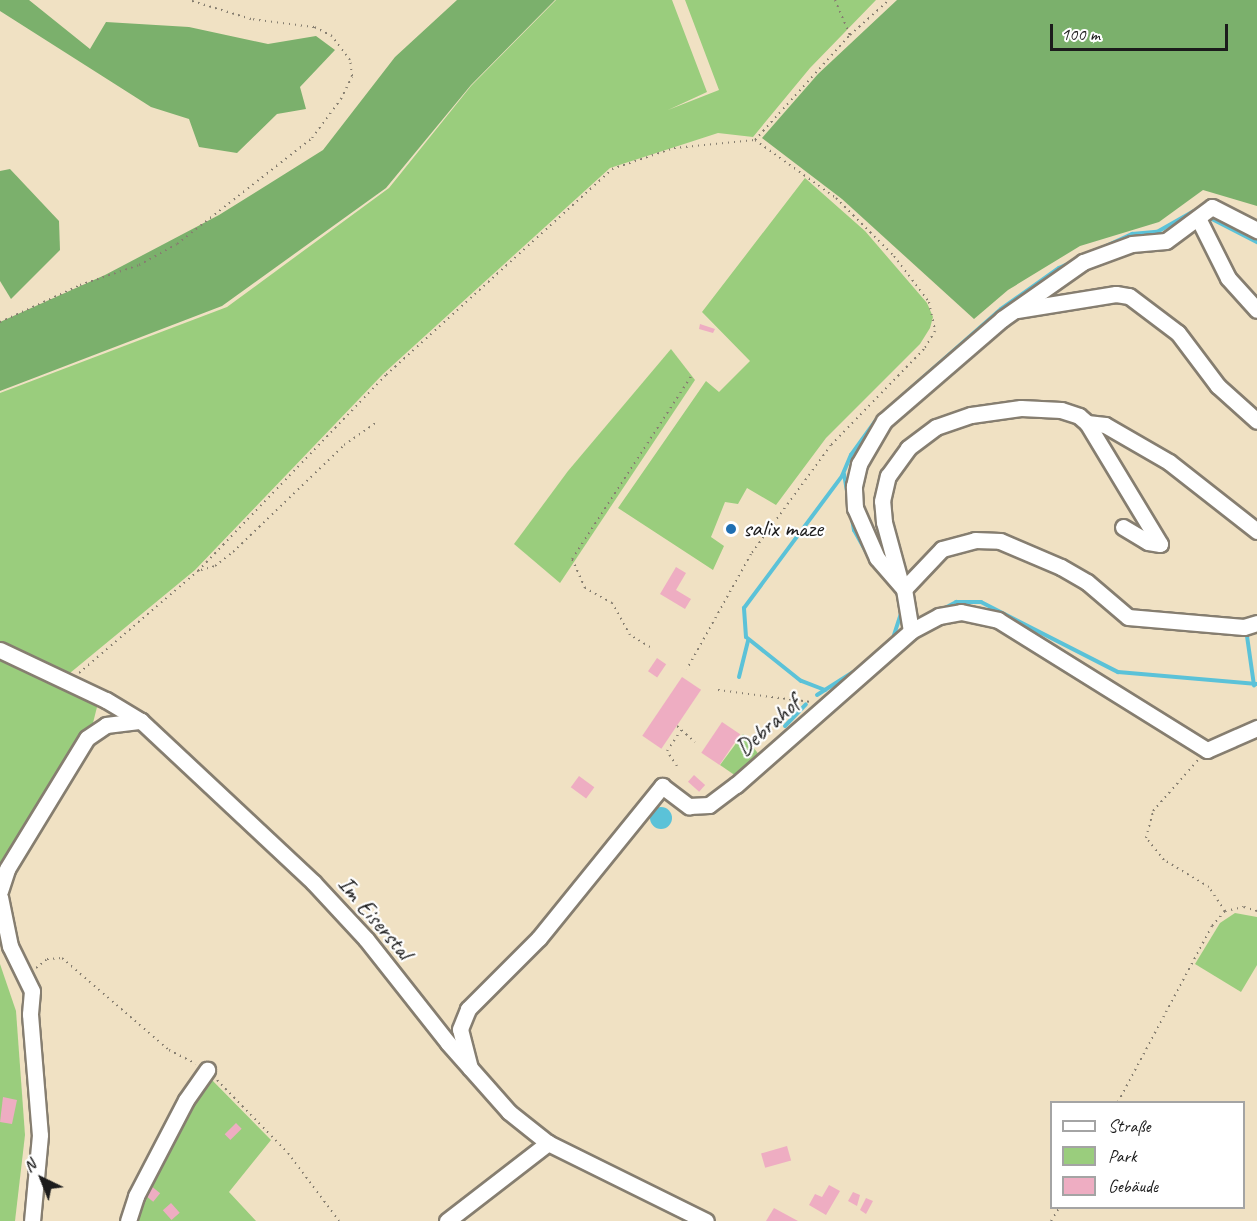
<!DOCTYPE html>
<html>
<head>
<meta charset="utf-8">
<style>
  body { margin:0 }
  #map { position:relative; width:1257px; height:1221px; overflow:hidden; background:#f0e1c3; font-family:Caveat,sans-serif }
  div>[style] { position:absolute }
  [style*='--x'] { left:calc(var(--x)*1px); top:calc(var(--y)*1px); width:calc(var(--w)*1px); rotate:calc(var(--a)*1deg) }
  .green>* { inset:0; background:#9acd7d }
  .forest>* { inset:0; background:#7bb06c }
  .water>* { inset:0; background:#5bc2d8 }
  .round { border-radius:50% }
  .stream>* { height:4px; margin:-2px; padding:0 2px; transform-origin:2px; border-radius:2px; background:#5bc2d8 }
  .building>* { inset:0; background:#eeadc2; transform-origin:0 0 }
  .path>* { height:2px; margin-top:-1px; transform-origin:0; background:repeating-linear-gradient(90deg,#867e70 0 1.5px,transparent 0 6px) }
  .roads { filter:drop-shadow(2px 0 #867e70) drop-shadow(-2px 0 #867e70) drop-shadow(0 2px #867e70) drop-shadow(0 -2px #867e70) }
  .minor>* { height:15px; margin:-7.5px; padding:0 7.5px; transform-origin:7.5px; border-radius:7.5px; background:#fff }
  .dots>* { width:16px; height:16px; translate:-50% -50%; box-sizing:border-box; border:3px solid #fff; border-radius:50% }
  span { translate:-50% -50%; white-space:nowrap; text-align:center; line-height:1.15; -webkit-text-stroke:4.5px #fff; paint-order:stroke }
  .poi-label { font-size:24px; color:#1c1c1c }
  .left { translate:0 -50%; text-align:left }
  .street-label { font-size:24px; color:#1c1c1c }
  .legend { position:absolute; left:1050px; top:1101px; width:195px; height:108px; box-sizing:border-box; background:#fff; border:2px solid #a4a4a4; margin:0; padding:8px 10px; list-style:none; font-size:18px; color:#1c1c1c }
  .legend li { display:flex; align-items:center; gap:12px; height:30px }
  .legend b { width:30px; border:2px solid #a4a4a4 }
  .north { position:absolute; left:12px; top:1149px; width:60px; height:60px; -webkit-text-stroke:4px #fff; paint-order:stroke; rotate:317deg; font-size:16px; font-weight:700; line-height:24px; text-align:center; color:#1c1c1c }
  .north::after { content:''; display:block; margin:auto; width:21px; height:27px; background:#1c1c1c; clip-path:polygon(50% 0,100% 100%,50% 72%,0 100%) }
  .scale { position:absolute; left:1050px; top:24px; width:178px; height:27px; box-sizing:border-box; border:3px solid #1c1c1c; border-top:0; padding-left:8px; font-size:18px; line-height:21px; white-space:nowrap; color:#1c1c1c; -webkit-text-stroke:4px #fff; paint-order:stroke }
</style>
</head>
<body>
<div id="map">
  <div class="green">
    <i style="clip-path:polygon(556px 0,672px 0,707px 92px,668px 110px,719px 90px,685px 0,876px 0,810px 68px,753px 137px,718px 133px,610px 168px,383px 374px,195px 570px,70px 673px,0 641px,0 393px,227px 307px,389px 188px,471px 86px)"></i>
    <i style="clip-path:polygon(805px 178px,865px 231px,927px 303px,933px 317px,930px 328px,920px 344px,826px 438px,776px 505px,747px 488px,738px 504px,725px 502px,711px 537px,724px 546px,713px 570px,618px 508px,706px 381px,719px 392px,750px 361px,702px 312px)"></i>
    <i style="clip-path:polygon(671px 349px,695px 380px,560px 583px,514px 544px,568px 471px)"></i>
    <i style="clip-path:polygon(0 657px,98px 703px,92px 727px,0 872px)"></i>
    <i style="clip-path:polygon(743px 734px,760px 756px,736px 776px,720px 765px)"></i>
    <i style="clip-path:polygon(1235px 913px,1257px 917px,1257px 965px,1241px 992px,1195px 964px,1220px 923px)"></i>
    <i style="clip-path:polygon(0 964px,16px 1011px,25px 1135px,15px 1221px,0 1221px)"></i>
    <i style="clip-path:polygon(209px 1077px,271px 1140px,229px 1192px,256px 1221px,131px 1221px,194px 1099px)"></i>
  </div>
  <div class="forest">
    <i style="clip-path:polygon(29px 0,90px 49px,106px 22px,189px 27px,268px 44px,316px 36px,335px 50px,300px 87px,306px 109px,277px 114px,237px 153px,199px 147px,189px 119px,151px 107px,0 11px,0 0)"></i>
    <i style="clip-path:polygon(457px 0,555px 0,471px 85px,386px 188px,222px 306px,0 391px,0 322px,105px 275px,219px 215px,323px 150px,395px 57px)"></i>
    <i style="clip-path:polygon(897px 0,1257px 0,1257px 206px,1203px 190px,1159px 222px,1080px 246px,1008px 290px,974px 319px,842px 199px,762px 138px,818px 74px)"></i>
    <i style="clip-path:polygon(10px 169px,59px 221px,60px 250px,11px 299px,0 281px,0 171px)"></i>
  </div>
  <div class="water">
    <i class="round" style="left:650px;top:807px;width:22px;height:22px"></i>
  </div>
  <div class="stream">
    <i style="--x:1210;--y:218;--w:53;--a:27.1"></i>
    <i style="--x:894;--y:403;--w:142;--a:-41.3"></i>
    <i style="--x:1001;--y:309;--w:71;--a:-35.3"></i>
    <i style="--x:1059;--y:268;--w:81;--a:-25"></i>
    <i style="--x:1132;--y:234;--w:25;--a:-5"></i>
    <i style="--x:1157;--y:232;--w:43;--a:-29.6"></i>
    <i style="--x:844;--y:474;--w:57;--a:79.9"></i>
    <i style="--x:854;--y:530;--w:38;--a:61"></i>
    <i style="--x:943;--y:609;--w:15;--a:-28"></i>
    <i style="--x:956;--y:602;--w:25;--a:0"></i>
    <i style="--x:981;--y:602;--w:154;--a:27.1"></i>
    <i style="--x:1118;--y:672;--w:140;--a:4.9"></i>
    <i style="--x:1246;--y:629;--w:57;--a:81.9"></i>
    <i style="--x:893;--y:638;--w:28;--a:-72"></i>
    <i style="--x:739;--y:677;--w:38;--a:-76"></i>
    <i style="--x:825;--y:690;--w:26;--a:-159"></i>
    <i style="--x:801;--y:681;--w:70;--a:-141.3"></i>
    <i style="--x:746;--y:637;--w:29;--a:-94"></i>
    <i style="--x:744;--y:608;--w:164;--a:-53.4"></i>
    <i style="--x:842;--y:476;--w:23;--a:-67"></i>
    <i style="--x:851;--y:455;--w:48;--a:-54.3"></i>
    <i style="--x:817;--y:695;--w:43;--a:-32.6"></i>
    <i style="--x:785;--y:726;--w:30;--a:-46"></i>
  </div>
  <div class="building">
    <i style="clip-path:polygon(700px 324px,715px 329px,713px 333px,699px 329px)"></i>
    <i style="clip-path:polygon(676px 567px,686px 573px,676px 590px,691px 599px,685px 609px,660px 594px)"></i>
    <i style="left:657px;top:658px;width:11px;height:16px;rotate:34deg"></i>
    <i style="left:682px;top:677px;width:23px;height:71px;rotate:34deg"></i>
    <i style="left:722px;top:722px;width:22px;height:37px;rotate:34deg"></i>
    <i style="left:694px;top:775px;width:15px;height:9px;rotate:42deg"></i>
    <i style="left:579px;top:776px;width:19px;height:14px;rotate:36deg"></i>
    <i style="clip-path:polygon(3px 1097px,17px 1100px,12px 1124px,0 1122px)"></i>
    <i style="left:236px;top:1123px;width:8px;height:16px;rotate:45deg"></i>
    <i style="left:787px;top:1146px;width:15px;height:27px;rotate:74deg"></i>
    <i style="left:150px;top:1185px;width:13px;height:11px;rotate:39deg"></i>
    <i style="clip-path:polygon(829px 1185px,840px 1191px,826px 1215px,809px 1205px,815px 1194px,822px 1197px)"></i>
    <i style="clip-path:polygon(853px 1192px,860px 1195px,857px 1206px,848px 1201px)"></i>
    <i style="clip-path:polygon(866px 1198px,873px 1201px,866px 1214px,860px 1210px)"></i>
    <i style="left:171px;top:1203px;width:13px;height:11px;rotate:48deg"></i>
    <i style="clip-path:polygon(774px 1208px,798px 1221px,766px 1221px)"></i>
  </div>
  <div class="path">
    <i style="--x:835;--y:0;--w:38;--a:67"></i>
    <i style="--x:755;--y:140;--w:142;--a:-47.9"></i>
    <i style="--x:850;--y:35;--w:52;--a:-41.9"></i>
    <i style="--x:0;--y:322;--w:88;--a:-24.8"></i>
    <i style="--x:80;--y:285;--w:62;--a:-18.7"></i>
    <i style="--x:139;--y:265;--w:43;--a:-28.9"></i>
    <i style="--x:177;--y:244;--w:172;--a:-38.1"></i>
    <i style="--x:312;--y:138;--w:49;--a:-53.4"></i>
    <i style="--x:341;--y:99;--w:25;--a:-64"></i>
    <i style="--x:352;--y:76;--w:16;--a:-97"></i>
    <i style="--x:350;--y:60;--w:30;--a:-127"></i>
    <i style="--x:332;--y:36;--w:20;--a:-153"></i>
    <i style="--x:314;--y:27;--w:64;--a:-172.8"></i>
    <i style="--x:251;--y:19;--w:65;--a:-163"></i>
    <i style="--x:201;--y:570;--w:15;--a:-16"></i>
    <i style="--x:215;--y:566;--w:23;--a:-38"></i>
    <i style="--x:233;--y:552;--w:154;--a:-43.9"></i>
    <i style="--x:344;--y:445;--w:38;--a:-35"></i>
    <i style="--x:650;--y:647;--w:23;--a:-149"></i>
    <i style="--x:630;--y:635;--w:37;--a:-119"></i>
    <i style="--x:612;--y:603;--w:31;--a:-151"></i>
    <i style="--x:585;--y:588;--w:32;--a:-114"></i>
    <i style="--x:572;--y:559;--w:220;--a:-56.9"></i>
    <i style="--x:79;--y:673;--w:157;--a:-40.6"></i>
    <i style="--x:198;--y:571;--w:272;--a:-46.2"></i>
    <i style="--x:386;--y:375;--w:306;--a:-42.3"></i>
    <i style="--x:612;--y:169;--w:65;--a:-18.7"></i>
    <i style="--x:674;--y:148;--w:81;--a:-5.6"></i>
    <i style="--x:755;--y:140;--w:100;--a:35.6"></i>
    <i style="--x:836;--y:198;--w:82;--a:45"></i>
    <i style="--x:894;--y:256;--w:58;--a:52.7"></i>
    <i style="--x:929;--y:302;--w:30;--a:78"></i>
    <i style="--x:935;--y:331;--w:21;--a:121"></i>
    <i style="--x:924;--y:349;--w:134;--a:134.1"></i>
    <i style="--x:831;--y:445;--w:135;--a:126.3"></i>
    <i style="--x:751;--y:554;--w:132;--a:119.1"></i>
    <i style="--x:718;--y:690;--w:94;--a:7.4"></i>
    <i style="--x:677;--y:726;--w:24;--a:42"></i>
    <i style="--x:677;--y:766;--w:18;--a:-124"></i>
    <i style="--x:667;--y:751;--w:25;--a:-56"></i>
    <i style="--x:1225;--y:911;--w:19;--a:-12"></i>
    <i style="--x:1244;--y:907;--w:14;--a:17"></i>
    <i style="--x:36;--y:968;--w:14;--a:-39"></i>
    <i style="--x:47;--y:959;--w:15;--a:-4"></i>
    <i style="--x:62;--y:958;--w:141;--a:40.7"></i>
    <i style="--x:169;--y:1050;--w:30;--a:27"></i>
    <i style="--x:217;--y:1080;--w:102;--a:45.8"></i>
    <i style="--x:288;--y:1153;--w:85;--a:53.1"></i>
    <i style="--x:1118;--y:1102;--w:200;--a:-61.9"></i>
    <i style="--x:1212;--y:926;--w:20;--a:-49"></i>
    <i style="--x:1225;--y:911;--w:29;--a:-124"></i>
    <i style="--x:1209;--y:887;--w:52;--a:-149"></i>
    <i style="--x:1164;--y:860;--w:28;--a:-129"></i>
    <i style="--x:1146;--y:838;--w:28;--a:-75"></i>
    <i style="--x:1153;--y:811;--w:68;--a:-48.6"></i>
    <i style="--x:1051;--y:1221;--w:15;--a:-58"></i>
  </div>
  <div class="roads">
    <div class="minor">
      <i style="--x:1198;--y:218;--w:67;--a:63.4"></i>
      <i style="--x:1228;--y:278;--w:43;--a:47.8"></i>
      <i style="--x:1017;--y:310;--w:100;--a:-9.2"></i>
      <i style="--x:1116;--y:294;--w:13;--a:9"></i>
      <i style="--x:1129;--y:296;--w:61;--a:37.1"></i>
      <i style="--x:1178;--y:333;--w:66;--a:53"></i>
      <i style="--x:1218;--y:386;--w:52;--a:41.9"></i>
      <i style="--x:1087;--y:423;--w:18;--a:6"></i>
      <i style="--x:1105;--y:425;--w:74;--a:30"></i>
      <i style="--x:1169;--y:462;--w:112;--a:38.1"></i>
      <i style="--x:900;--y:581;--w:61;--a:-105.2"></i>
      <i style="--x:884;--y:522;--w:21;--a:-95"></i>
      <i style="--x:882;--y:501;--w:26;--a:-77"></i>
      <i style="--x:888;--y:476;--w:34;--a:-54"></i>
      <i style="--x:908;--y:448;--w:35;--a:-37"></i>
      <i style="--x:936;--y:427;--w:37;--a:-19"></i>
      <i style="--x:971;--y:415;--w:50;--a:-8"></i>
      <i style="--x:1021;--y:408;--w:40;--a:2.9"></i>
      <i style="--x:1061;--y:410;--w:19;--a:18"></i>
      <i style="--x:1079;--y:416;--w:11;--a:41"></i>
      <i style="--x:1087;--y:423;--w:141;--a:58.9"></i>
      <i style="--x:1160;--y:544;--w:12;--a:-171"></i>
      <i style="--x:1148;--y:542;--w:29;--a:-149"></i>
      <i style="--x:904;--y:589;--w:55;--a:-46.5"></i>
      <i style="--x:942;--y:549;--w:34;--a:-15"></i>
      <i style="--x:975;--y:540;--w:25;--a:2"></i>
      <i style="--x:1000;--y:541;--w:66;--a:23.1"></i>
      <i style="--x:1061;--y:567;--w:30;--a:30"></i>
      <i style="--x:1087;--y:582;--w:54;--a:40.5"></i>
      <i style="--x:1128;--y:617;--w:116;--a:4.9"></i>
      <i style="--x:1244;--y:627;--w:14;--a:-17"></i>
      <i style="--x:911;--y:631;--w:43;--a:-99.5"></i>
      <i style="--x:904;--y:589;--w:41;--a:-131.1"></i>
      <i style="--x:877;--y:558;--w:55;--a:-113.7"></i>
      <i style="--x:855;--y:508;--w:22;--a:-93"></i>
      <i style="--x:854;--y:486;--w:23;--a:-77"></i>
      <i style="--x:859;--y:464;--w:50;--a:-59.8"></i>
      <i style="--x:884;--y:421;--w:156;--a:-40.8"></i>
      <i style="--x:1002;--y:319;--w:99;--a:-35.1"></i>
      <i style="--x:1083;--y:262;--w:52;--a:-20.2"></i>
      <i style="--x:1132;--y:244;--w:34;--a:-5"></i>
      <i style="--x:1166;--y:241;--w:57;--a:-36.5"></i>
      <i style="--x:1212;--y:207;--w:51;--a:27.1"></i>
      <i style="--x:0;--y:650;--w:117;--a:25.3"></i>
      <i style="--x:106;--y:700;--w:41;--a:31"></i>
      <i style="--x:141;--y:721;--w:236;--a:43.1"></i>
      <i style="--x:313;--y:882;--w:78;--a:47.1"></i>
      <i style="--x:366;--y:939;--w:132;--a:51.7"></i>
      <i style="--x:448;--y:1043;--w:92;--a:48.5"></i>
      <i style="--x:509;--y:1112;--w:50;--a:38.5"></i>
      <i style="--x:548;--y:1143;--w:176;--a:26.3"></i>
      <i style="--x:0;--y:891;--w:23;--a:-72"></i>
      <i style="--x:7;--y:869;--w:153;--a:-58.6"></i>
      <i style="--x:87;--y:738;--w:23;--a:-34"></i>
      <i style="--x:106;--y:725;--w:35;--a:-7"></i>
      <i style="--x:0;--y:897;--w:50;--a:78.5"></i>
      <i style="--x:10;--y:946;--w:50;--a:63.9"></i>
      <i style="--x:32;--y:991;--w:23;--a:95"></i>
      <i style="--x:30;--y:1014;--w:121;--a:85.3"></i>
      <i style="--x:40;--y:1135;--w:86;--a:95.3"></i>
      <i style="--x:470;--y:1068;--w:40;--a:-104.4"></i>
      <i style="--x:460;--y:1029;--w:22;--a:-68"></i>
      <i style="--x:468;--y:1009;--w:100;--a:-45"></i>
      <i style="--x:539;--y:938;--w:196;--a:-51"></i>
      <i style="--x:662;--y:786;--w:34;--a:37"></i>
      <i style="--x:689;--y:806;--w:20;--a:-3"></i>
      <i style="--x:709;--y:805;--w:34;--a:-37"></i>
      <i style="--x:736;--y:785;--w:233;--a:-41.3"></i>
      <i style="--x:911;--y:631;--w:32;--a:-28"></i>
      <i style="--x:939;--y:616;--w:22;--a:-10"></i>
      <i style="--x:961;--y:612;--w:38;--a:12"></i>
      <i style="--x:998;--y:620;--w:246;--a:31.9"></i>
      <i style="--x:1207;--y:750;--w:55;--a:-23.7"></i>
      <i style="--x:128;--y:1221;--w:26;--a:-72"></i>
      <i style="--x:136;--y:1196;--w:108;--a:-62.5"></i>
      <i style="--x:186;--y:1100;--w:37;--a:-55"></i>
      <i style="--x:447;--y:1221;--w:128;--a:-37.7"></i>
    </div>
  </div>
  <div class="dots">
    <i style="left:731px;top:529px;background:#1f6fb2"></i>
  </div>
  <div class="poi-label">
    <span class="left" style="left:743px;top:529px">salix maze</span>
  </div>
  <div class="street-label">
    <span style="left:768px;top:726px;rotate:-42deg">Debrahof</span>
    <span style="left:375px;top:918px;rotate:49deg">Im Eiserstal</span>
  </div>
  <ul class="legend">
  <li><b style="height:8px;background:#fff"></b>Straße</li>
  <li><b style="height:16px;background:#9acd7d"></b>Park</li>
  <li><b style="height:16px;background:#eeadc2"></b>Gebäude</li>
  </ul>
  <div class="north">N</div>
  <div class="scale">100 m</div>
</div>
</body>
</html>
